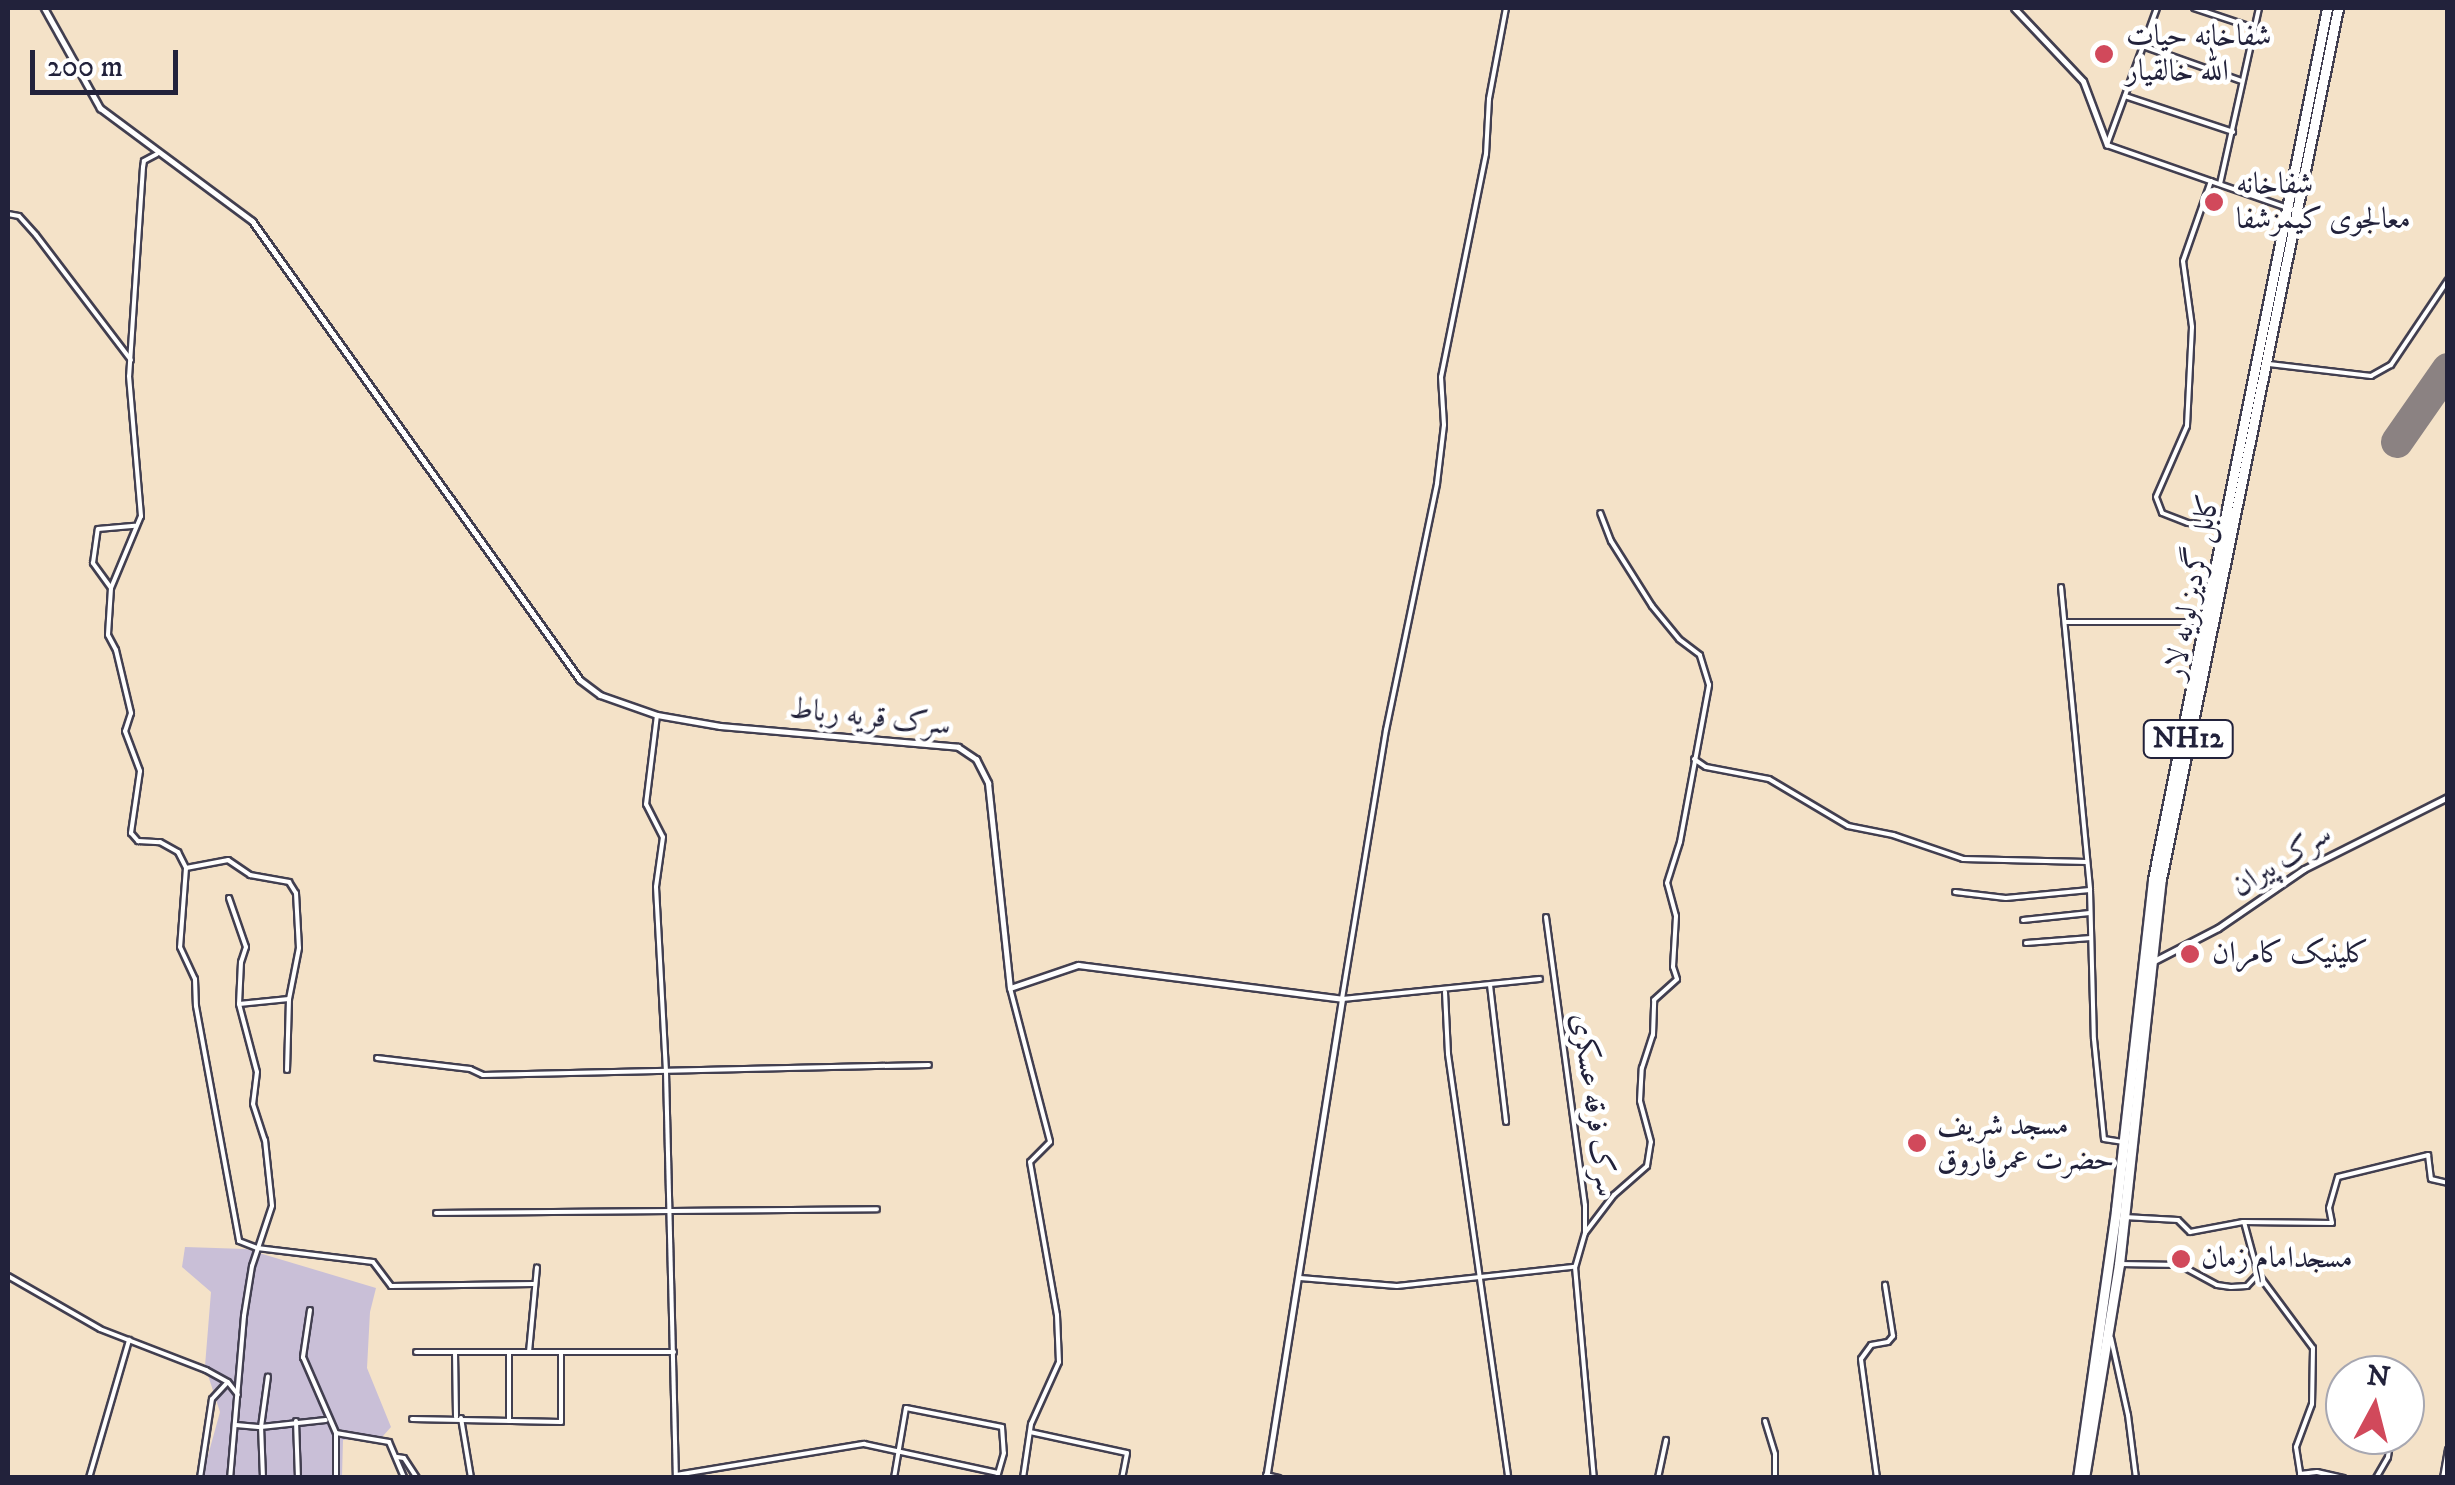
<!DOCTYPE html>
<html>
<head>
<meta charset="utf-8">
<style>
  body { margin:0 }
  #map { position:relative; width:2455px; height:1485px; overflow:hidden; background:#f4e2c8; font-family:"IM FELL DW Pica",Amiri,serif }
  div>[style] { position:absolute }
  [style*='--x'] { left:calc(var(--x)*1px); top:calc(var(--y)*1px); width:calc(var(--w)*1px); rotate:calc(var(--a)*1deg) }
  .industrial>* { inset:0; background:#c9bfd7 }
  .runway>* { height:32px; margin:-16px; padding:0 16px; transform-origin:16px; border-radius:16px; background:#8b8282 }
  .roads { filter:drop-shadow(2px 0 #423f50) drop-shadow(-2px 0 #423f50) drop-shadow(0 2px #423f50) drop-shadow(0 -2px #423f50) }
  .minor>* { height:4px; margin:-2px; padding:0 2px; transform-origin:2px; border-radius:2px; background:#fff }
  .tertiary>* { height:5px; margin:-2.5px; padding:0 2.5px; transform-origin:2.5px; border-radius:2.5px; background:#fff }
  .trunk>* { height:9px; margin:-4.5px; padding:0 4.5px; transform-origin:4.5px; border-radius:4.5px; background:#fff }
  .dots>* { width:28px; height:28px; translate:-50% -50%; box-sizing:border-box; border:5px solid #fff; border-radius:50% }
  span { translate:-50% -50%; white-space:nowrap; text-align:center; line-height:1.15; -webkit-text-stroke:9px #fff; paint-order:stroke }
  .shield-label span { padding:2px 8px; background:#fff; border:2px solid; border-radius:8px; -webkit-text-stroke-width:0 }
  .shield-label { font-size:28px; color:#22223b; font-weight:700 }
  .poi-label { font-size:30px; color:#22223b }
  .left { translate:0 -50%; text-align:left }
  .street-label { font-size:30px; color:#22223b }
  .frame { position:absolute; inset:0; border:10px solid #22223b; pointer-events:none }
  .north { position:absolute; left:2325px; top:1355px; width:100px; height:100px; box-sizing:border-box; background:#fff; border:2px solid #a7a7b1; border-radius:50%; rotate:7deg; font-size:28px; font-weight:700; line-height:40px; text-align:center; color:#22223b }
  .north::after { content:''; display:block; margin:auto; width:35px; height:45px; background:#d1495b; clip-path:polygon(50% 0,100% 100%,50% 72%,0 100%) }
  .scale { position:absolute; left:30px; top:50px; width:148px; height:45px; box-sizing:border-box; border:5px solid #22223b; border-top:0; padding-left:12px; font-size:30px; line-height:35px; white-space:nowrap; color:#22223b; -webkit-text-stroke:8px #fff; paint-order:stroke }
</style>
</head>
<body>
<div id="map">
  <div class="industrial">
    <i style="clip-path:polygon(185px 1247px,246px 1249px,376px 1288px,370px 1312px,367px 1368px,391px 1427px,383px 1436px,343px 1440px,342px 1477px,202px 1477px,220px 1412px,205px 1366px,211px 1292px,182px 1267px)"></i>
  </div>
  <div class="runway">
    <i style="--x:2397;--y:442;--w:89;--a:-55.1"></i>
  </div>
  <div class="roads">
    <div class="minor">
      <i style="--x:1506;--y:8;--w:93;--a:100.6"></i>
      <i style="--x:1489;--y:99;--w:55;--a:93.1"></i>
      <i style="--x:1486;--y:154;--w:227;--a:101.4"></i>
      <i style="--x:1441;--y:377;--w:48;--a:86.4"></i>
      <i style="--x:1444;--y:425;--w:59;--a:96.8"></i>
      <i style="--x:1437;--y:484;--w:251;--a:101.7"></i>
      <i style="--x:1386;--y:730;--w:273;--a:99.3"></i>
      <i style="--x:1342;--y:999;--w:199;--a:-5.8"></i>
      <i style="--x:2157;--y:8;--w:146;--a:110.1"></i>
      <i style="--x:2107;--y:145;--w:200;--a:19.2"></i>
      <i style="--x:2194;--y:8;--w:63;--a:18.4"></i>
      <i style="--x:2143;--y:46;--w:105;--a:19.5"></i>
      <i style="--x:2125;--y:96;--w:114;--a:18.4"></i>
      <i style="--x:157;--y:154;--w:15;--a:152"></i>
      <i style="--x:144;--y:161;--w:6;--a:99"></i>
      <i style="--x:143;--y:167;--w:209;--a:93.8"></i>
      <i style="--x:129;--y:376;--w:141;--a:85.1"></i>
      <i style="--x:141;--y:516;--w:78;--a:112.6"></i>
      <i style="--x:111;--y:588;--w:47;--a:93.7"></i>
      <i style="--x:108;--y:635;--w:17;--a:62"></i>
      <i style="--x:116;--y:650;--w:65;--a:76.6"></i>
      <i style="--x:131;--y:713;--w:19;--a:108"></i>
      <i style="--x:125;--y:731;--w:43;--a:69.4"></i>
      <i style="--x:140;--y:771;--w:63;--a:98.3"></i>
      <i style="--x:131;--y:833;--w:11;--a:49"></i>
      <i style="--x:138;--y:841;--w:22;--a:3"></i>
      <i style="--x:160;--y:842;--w:21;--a:29"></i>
      <i style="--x:178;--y:852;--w:18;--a:63"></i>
      <i style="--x:186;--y:868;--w:79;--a:94.3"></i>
      <i style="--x:180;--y:947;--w:35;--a:65"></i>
      <i style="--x:195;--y:979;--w:27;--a:88"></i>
      <i style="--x:196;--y:1006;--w:239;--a:79.6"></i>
      <i style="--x:239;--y:1241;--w:19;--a:21"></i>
      <i style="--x:257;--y:1248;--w:117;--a:6.9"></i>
      <i style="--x:373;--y:1262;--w:30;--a:53"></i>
      <i style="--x:391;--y:1286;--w:143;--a:-0.8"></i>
      <i style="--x:2211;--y:181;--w:85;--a:109.3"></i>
      <i style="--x:2183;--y:261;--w:67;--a:82.2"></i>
      <i style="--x:2192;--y:327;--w:99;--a:92.9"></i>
      <i style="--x:2187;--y:426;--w:77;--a:113.6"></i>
      <i style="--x:2156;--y:497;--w:17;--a:69"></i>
      <i style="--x:2162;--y:513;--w:28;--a:21"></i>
      <i style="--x:2188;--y:523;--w:32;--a:5"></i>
      <i style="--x:2220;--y:184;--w:180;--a:-77.5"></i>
      <i style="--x:8;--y:214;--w:11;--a:10"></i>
      <i style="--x:19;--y:216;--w:25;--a:48"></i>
      <i style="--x:36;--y:235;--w:157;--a:52.8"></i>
      <i style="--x:2269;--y:364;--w:103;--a:6.7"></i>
      <i style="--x:2371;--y:376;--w:23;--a:-29"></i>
      <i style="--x:2391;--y:365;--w:102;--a:-56.2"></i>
      <i style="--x:2061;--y:587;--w:304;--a:84.5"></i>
      <i style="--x:2090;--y:890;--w:149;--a:88.5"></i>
      <i style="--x:2094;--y:1039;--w:100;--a:84.3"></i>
      <i style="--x:2104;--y:1139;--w:20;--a:9"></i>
      <i style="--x:111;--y:588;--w:31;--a:-126"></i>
      <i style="--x:93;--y:563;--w:34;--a:-82"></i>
      <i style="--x:98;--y:529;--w:37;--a:-5"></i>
      <i style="--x:2066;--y:622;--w:135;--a:0"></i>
      <i style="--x:657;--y:715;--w:90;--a:97"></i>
      <i style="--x:646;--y:804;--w:37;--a:63"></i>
      <i style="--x:663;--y:837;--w:50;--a:98"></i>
      <i style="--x:656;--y:887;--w:185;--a:86.9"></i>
      <i style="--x:666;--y:1072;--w:406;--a:88.6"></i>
      <i style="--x:1694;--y:759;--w:14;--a:34"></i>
      <i style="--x:1706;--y:767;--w:64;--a:10.8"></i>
      <i style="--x:1769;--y:779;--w:92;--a:30.7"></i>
      <i style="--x:1848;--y:826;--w:46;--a:11.3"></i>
      <i style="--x:1893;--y:835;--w:74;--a:18.9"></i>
      <i style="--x:1963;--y:859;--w:124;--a:1.4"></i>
      <i style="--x:186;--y:868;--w:43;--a:-10.8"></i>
      <i style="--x:228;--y:860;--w:27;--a:34"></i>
      <i style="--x:250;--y:875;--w:40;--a:10"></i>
      <i style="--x:289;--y:882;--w:13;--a:58"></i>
      <i style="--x:296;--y:893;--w:55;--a:86.9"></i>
      <i style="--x:299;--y:948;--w:52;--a:101.1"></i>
      <i style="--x:289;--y:999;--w:71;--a:91.6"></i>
      <i style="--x:1955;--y:892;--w:51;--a:6.7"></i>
      <i style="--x:2006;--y:898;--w:84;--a:-5.4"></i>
      <i style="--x:229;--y:898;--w:52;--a:70.9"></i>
      <i style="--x:246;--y:947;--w:16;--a:108"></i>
      <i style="--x:241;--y:962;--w:42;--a:92.7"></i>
      <i style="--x:239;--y:1004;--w:70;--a:75.2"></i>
      <i style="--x:257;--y:1072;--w:32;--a:97"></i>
      <i style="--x:253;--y:1104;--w:38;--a:72"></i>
      <i style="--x:265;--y:1140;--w:66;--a:83.9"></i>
      <i style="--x:272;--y:1206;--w:63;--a:108.4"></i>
      <i style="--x:252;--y:1266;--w:51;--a:99.1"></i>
      <i style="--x:244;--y:1316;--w:163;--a:94.9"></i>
      <i style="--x:1546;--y:917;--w:291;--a:82.3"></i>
      <i style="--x:1585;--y:1205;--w:28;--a:90"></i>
      <i style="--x:1585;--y:1233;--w:35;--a:106"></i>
      <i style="--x:1575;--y:1267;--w:212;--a:84.9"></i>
      <i style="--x:2023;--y:920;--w:67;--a:-6"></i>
      <i style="--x:2026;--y:943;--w:65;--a:-4.4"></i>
      <i style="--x:1490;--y:985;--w:138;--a:83.3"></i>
      <i style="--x:1010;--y:988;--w:159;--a:75.4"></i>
      <i style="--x:1050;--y:1142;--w:28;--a:135"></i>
      <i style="--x:1030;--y:1162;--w:155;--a:80"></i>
      <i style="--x:1057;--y:1315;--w:47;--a:87.6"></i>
      <i style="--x:1059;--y:1362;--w:68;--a:114.3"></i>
      <i style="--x:1031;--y:1424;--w:55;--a:98.4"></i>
      <i style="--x:1445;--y:992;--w:62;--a:87.2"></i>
      <i style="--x:1448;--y:1054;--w:428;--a:81.9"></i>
      <i style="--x:239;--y:1004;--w:50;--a:-5.7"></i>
      <i style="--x:377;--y:1058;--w:94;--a:6.7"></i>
      <i style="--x:470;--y:1069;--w:14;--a:25"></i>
      <i style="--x:483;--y:1075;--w:446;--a:-1.3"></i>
      <i style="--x:436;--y:1213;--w:441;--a:-0.5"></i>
      <i style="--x:2124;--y:1217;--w:54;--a:3.2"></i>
      <i style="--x:2178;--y:1220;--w:17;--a:45"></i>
      <i style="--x:2190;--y:1232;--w:54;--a:-10.7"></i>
      <i style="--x:2243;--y:1222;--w:89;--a:0.6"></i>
      <i style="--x:2332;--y:1223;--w:15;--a:-101"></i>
      <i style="--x:2329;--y:1208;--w:32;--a:-74"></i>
      <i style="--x:2338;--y:1177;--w:93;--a:-13.7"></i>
      <i style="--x:2428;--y:1155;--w:24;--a:83"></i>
      <i style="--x:2431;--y:1179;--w:17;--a:13"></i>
      <i style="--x:2244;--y:1222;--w:54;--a:74.9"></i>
      <i style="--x:2258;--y:1274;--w:92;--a:53.4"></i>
      <i style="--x:2313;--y:1348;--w:56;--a:91"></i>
      <i style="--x:2312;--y:1404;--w:46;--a:110.4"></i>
      <i style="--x:2296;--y:1447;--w:31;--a:81"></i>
      <i style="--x:1585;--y:1233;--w:48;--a:-52.7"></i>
      <i style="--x:1614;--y:1195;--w:44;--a:-41.3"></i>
      <i style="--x:1647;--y:1166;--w:24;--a:-81"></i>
      <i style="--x:1651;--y:1142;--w:42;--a:-105"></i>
      <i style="--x:1640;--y:1101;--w:33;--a:-87"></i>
      <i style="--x:1642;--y:1068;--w:35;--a:-72"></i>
      <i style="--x:1653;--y:1035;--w:35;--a:-88"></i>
      <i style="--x:1654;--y:1000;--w:31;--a:-42"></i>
      <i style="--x:1677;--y:979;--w:13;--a:-108"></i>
      <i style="--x:1673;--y:967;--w:51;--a:-86.6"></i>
      <i style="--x:1676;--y:916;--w:34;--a:-105"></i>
      <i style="--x:1667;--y:883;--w:43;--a:-72.4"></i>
      <i style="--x:1680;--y:842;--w:160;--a:-79.5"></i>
      <i style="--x:1709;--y:685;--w:31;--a:-107"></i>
      <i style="--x:1700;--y:655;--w:26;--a:-143"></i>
      <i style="--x:1679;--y:639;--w:43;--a:-129.3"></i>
      <i style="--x:1652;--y:606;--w:77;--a:-122.2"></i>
      <i style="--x:1611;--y:541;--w:30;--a:-111"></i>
      <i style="--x:2119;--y:1264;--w:61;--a:0.9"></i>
      <i style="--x:2180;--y:1265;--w:42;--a:28.4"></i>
      <i style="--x:2217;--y:1285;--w:14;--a:8"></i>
      <i style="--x:2231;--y:1287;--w:16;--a:-4"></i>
      <i style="--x:2247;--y:1286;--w:16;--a:-47"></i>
      <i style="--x:8;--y:1276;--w:106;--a:29.9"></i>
      <i style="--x:100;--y:1329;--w:114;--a:21.1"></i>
      <i style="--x:206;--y:1370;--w:25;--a:29"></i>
      <i style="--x:228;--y:1382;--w:16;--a:52"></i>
      <i style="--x:1300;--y:1278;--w:97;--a:4.7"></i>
      <i style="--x:1397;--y:1286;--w:177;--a:-6.2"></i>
      <i style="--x:310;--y:1310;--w:48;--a:98.5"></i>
      <i style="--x:303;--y:1357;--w:83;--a:66.5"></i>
      <i style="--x:336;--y:1433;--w:45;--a:90"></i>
      <i style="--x:2111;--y:1338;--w:79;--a:77.6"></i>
      <i style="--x:2128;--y:1415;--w:64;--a:82.8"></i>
      <i style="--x:416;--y:1352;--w:258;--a:0"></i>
      <i style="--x:455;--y:1352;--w:65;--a:89.1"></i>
      <i style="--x:509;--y:1352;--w:69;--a:90"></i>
      <i style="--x:529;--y:1352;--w:85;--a:-84.6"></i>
      <i style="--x:461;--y:1418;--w:61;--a:80.5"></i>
      <i style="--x:412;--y:1419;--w:149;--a:1.2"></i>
      <i style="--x:561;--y:1422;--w:70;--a:-90"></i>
      <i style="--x:296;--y:1421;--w:57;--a:88"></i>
      <i style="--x:1765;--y:1421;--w:34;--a:73"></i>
      <i style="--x:1775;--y:1454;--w:24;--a:90"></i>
      <i style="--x:236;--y:1425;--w:25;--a:5"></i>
      <i style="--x:261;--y:1427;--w:65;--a:-6.1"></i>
      <i style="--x:1030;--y:1432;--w:99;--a:12.2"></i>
      <i style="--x:1127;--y:1453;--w:25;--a:101"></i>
      <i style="--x:336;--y:1433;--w:54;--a:9.6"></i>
      <i style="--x:389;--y:1442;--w:39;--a:67"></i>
      <i style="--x:397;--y:1457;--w:7;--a:8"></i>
      <i style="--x:404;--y:1458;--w:24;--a:57"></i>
      <i style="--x:2300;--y:1474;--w:17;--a:-7"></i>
      <i style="--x:2317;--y:1472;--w:27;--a:13"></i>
      <i style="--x:676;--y:1475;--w:191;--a:-9.4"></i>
      <i style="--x:864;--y:1444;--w:137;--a:12.2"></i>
      <i style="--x:1266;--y:1475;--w:13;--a:13"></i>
      <i style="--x:89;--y:1478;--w:144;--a:-73.8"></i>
      <i style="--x:200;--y:1478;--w:80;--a:-81.4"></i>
      <i style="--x:212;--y:1399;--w:23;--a:-47"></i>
      <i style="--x:263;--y:1478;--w:51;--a:-92.2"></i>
      <i style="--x:261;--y:1427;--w:51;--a:-82.2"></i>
      <i style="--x:894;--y:1478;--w:71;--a:-80.3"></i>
      <i style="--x:906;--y:1408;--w:98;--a:11.2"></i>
      <i style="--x:1002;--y:1427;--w:26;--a:86"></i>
      <i style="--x:1004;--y:1453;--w:26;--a:106"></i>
      <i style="--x:1658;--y:1478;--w:39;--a:-78"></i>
      <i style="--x:1877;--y:1478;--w:120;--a:-97.7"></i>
      <i style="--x:1861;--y:1359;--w:17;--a:-54"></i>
      <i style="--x:1871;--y:1345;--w:17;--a:-10"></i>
      <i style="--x:1888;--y:1342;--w:8;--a:-50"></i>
      <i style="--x:1893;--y:1336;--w:52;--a:-98.9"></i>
      <i style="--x:2376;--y:1478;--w:24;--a:-60"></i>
      <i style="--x:2388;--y:1457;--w:22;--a:-82"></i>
      <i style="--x:2443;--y:1478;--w:29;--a:-80"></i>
    </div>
    <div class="tertiary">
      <i style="--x:44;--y:8;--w:115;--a:60.8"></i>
      <i style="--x:100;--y:108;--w:189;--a:36.6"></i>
      <i style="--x:252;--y:221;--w:564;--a:54.45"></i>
      <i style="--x:580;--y:680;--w:25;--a:37"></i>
      <i style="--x:600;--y:695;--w:60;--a:19.3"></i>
      <i style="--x:657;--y:715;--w:64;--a:9.9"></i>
      <i style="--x:720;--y:726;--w:239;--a:5"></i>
      <i style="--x:958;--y:747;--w:22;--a:34"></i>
      <i style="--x:976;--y:759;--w:27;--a:63"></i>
      <i style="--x:988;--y:783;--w:206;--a:83.9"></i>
      <i style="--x:1010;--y:988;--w:72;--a:-18.7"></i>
      <i style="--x:1078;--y:965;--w:266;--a:7.3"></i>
      <i style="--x:1342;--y:999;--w:485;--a:99"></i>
      <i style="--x:2014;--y:8;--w:100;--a:46.6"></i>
      <i style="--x:2083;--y:81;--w:68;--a:69.4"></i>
      <i style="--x:2154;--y:961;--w:72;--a:-27.3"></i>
      <i style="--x:2218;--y:928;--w:104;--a:-34.5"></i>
      <i style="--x:2304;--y:869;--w:161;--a:-26.6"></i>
    </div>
    <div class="trunk">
      <i style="--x:2078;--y:1478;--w:271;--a:-81.9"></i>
      <i style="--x:2116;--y:1210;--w:333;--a:-83.6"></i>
      <i style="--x:2153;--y:879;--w:888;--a:-78.7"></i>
      <i style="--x:2084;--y:1478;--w:217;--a:-80.7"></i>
      <i style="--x:2119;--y:1264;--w:387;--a:-83.8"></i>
      <i style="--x:2161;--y:879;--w:889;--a:-78.51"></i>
    </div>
  </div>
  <div class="dots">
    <i style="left:2104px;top:54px;background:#d1495b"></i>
    <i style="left:2214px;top:202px;background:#d1495b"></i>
    <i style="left:2190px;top:954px;background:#d1495b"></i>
    <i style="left:1917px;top:1143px;background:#d1495b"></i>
    <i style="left:2181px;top:1259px;background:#d1495b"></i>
  </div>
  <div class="shield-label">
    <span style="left:2188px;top:739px">NH12</span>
  </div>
  <div class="poi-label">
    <span class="left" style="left:2126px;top:54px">شفاخانه حیات<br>الله خالقیار</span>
    <span class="left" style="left:2236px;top:202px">شفاخانه<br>معالجوی کیمزشفا</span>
    <span class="left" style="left:2212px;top:954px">کلینیک کامران</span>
    <span class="left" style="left:1937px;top:1143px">مسجد شریف<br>حضرت عمرفاروق</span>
    <span class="left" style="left:2201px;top:1259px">مسجدامام زمان</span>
  </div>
  <div class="street-label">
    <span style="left:2193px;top:587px;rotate:-79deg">کابل گردیز لویه لار</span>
    <span style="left:870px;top:718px;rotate:6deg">سرک قریه رباط</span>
    <span style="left:2282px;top:861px;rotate:-32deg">سرک پیران</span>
    <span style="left:1593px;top:1105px;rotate:82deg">سرک فرقه عسکری</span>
  </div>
  <div class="frame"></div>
  <div class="north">N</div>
  <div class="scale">200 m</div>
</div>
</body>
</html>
